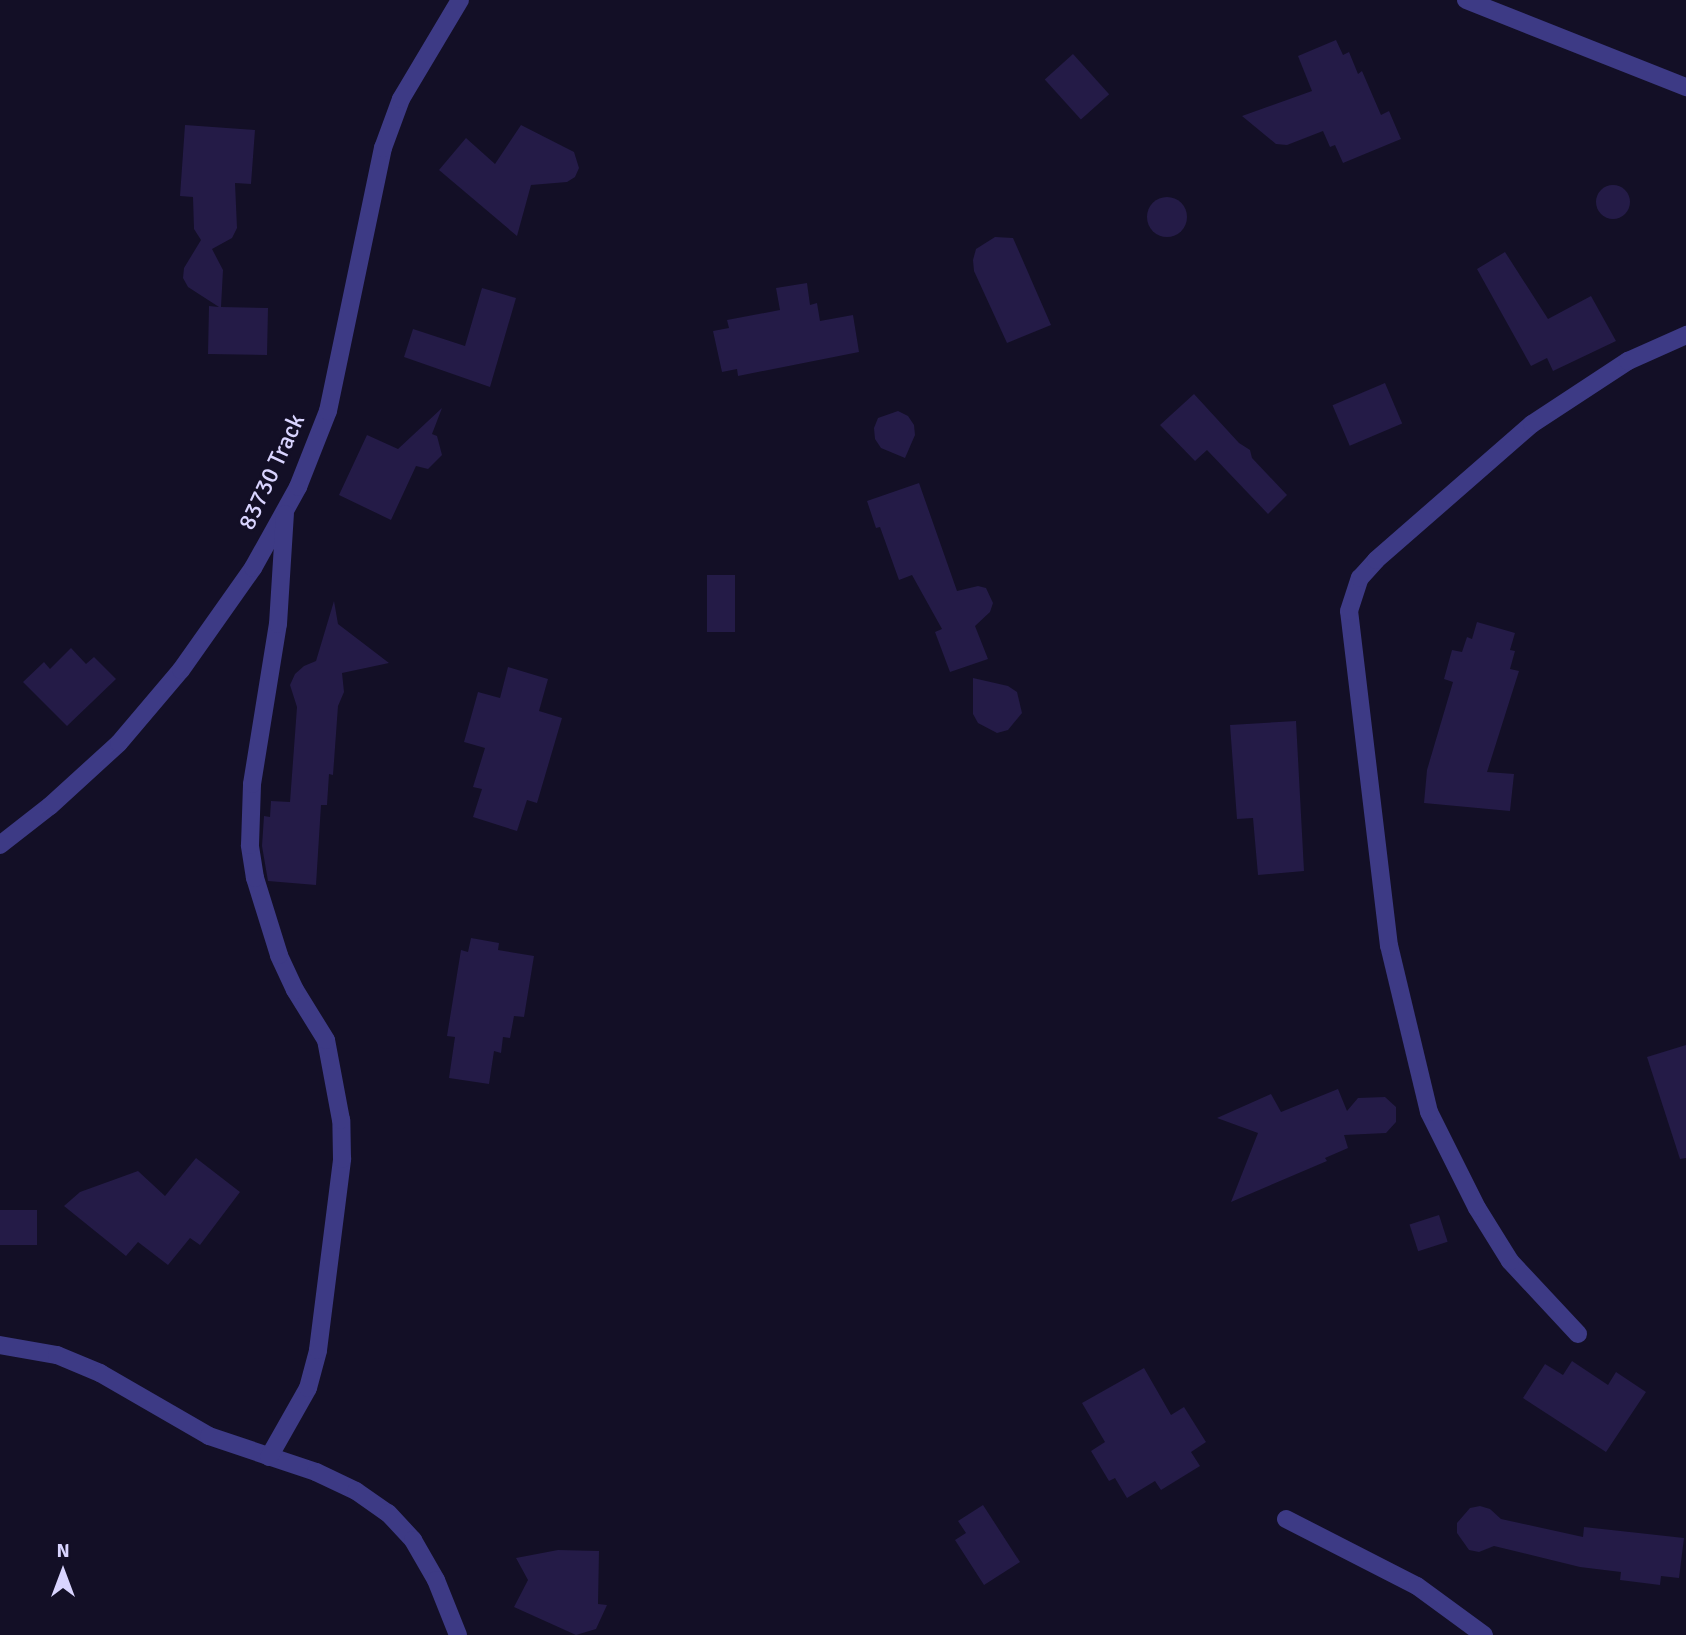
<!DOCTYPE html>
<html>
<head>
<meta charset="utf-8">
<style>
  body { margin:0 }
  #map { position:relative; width:1686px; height:1635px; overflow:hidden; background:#130f26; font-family:Signika,sans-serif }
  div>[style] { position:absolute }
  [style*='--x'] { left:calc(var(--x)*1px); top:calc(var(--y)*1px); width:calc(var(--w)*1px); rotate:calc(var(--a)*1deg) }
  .building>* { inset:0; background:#241b47; transform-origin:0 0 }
  .round { border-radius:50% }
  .street>* { height:18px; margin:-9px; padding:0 9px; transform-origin:9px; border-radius:9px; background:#3d3a85 }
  span { translate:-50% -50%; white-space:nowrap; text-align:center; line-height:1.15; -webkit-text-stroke:5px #130f26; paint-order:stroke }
  .street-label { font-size:24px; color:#d9d4ff }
  .north { position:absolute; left:28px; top:1537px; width:70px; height:70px; -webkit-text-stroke:5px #130f26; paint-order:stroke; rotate:0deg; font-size:19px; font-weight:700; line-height:28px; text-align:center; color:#d9d4ff }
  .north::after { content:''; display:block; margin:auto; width:24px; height:32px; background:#d9d4ff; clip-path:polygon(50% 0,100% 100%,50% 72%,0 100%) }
</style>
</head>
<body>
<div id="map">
  <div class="building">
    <i style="clip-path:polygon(1336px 40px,1343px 55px,1349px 52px,1358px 74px,1362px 71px,1381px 115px,1389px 111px,1401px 139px,1343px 163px,1335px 145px,1330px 147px,1323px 131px,1287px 145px,1276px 144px,1242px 116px,1312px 91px,1298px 56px)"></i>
    <i style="left:1073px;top:54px;width:54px;height:38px;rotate:48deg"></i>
    <i style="clip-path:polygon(185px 125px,255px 130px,251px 184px,235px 183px,237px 228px,232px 238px,212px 249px,223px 270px,221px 307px,268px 308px,267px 355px,208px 354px,209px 306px,219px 307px,188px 287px,183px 278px,184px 268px,201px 240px,194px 229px,193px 197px,180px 196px)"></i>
    <i style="clip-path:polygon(521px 125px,574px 152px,579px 168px,575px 177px,567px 182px,531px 185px,517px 236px,439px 170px,466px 138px,495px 164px)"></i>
    <i class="round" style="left:1596px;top:185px;width:34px;height:34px"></i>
    <i class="round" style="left:1147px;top:197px;width:40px;height:40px"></i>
    <i style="clip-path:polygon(995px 237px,1013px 238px,1051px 325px,1007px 343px,974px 271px,973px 260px,976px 249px)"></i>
    <i style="clip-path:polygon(1505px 252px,1548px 319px,1591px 296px,1616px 341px,1553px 371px,1547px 358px,1531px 366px,1477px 269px)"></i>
    <i style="clip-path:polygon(807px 283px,810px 305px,817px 303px,820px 321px,853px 315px,859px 352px,738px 376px,737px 369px,722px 372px,713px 331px,729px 328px,727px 320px,780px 310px,776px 288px)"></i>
    <i style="clip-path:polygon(482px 288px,516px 298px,490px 387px,404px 357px,413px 329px,465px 346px)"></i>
    <i style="left:1385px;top:383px;width:44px;height:57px;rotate:67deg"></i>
    <i style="clip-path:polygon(1194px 394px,1239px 443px,1250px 450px,1252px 458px,1287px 495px,1268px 514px,1207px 450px,1195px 461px,1160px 425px)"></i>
    <i style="clip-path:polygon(442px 408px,432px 434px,437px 436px,442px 455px,428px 469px,416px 466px,391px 520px,339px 495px,367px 435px,398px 449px)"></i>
    <i style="clip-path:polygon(898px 411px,908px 416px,914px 425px,915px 435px,905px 458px,881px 448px,875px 439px,874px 428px,878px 418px)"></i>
    <i style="clip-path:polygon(919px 483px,957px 591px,978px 586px,986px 588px,993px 603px,990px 612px,975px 626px,988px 659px,950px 672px,935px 632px,942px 629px,912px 575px,899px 580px,880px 527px,876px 528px,867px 501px)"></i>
    <i style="left:707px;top:575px;width:28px;height:57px"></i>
    <i style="clip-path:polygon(334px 601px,338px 624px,389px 663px,342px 673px,344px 692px,338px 706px,333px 775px,329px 774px,327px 805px,321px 805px,316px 885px,268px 881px,262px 846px,264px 816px,270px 817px,271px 801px,290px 802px,297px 707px,290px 685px,295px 674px,304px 666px,316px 661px)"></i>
    <i style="clip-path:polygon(1477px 622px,1515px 633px,1510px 650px,1515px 651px,1510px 669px,1519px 671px,1487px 772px,1514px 774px,1510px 811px,1424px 803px,1427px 770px,1453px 682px,1444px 679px,1452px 650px,1462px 652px,1467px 637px,1472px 639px)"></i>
    <i style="clip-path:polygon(71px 648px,86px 664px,94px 657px,116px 679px,67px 726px,23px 682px,44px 662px,50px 669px)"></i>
    <i style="clip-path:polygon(508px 667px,548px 679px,539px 711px,562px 718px,537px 803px,527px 800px,517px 831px,473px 817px,482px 789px,473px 787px,485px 748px,464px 742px,478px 692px,500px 698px)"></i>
    <i style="clip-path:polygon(973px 678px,1008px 686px,1017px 692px,1022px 713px,1008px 730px,997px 733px,978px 723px,973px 714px)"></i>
    <i style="clip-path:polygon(1296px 721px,1304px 871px,1258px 875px,1253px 818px,1237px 819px,1230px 725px)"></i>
    <i style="clip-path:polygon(471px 938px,499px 943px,498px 950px,534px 956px,524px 1017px,514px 1016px,510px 1038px,503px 1037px,501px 1053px,494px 1051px,489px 1084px,449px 1078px,455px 1037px,447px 1036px,461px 950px,468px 952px)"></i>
    <i style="clip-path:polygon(1686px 1045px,1686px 1158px,1680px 1159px,1647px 1057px)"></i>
    <i style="clip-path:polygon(1338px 1089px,1347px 1111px,1358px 1098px,1385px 1097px,1396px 1107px,1396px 1122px,1386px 1133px,1344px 1135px,1348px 1148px,1325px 1158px,1327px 1161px,1231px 1202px,1258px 1133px,1217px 1118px,1271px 1094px,1281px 1112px)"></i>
    <i style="clip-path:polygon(196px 1158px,240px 1192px,200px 1245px,190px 1238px,168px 1265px,138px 1242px,126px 1256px,64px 1206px,80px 1192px,138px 1171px,165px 1196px)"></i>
    <i style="left:0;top:1210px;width:37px;height:35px"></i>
    <i style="left:1439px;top:1215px;width:28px;height:31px;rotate:72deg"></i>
    <i style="clip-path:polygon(1572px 1361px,1608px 1385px,1616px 1372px,1646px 1392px,1606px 1452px,1523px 1398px,1545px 1364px,1563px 1375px)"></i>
    <i style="clip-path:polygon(1144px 1368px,1171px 1415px,1184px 1407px,1206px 1442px,1191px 1452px,1200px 1466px,1161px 1490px,1155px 1481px,1127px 1498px,1115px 1478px,1109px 1481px,1091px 1451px,1105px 1442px,1082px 1403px)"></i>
    <i style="clip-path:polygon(983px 1505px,1020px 1562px,984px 1585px,955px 1540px,966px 1533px,958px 1521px)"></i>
    <i style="clip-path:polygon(1480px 1506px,1490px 1509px,1501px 1519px,1583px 1537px,1584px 1527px,1684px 1538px,1679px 1578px,1661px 1576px,1660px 1585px,1620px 1580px,1621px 1572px,1580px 1567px,1494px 1546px,1479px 1552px,1469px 1550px,1457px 1533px,1457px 1523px,1470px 1508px)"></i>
    <i style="clip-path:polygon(558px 1550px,599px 1551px,598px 1604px,607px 1605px,596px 1629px,576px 1635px,514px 1607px,528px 1580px,516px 1558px)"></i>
  </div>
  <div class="street">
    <i style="--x:1466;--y:0;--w:237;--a:21.6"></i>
    <i style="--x:0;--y:845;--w:63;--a:-38"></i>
    <i style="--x:50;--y:806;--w:93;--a:-42.4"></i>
    <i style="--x:119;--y:743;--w:96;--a:-49.7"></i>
    <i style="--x:181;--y:670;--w:125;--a:-54.8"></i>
    <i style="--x:253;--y:568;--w:93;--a:-60.9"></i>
    <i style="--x:298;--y:487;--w:82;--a:-68.5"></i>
    <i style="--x:328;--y:411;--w:269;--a:-78.2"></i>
    <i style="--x:383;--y:148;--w:52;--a:-69.8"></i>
    <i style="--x:401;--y:99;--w:115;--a:-59.2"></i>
    <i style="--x:1578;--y:1334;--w:100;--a:-133"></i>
    <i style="--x:1510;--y:1261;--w:62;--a:-121.9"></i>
    <i style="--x:1477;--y:1208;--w:107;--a:-116.6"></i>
    <i style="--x:1429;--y:1112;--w:171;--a:-103.5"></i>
    <i style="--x:1389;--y:946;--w:337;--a:-96.8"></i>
    <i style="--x:1349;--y:611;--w:35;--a:-72"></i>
    <i style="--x:1360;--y:578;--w:24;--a:-48"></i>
    <i style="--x:1376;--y:560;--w:207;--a:-41.1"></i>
    <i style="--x:1532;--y:424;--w:115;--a:-33.3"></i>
    <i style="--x:1628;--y:361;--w:64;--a:-24.1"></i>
    <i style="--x:0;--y:1345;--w:58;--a:10"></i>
    <i style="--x:57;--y:1355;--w:47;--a:22.7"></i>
    <i style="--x:100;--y:1373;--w:126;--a:30"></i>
    <i style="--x:209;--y:1436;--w:113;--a:18.6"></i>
    <i style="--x:316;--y:1472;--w:44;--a:25.4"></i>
    <i style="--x:356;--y:1491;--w:39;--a:35"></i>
    <i style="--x:388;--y:1513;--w:37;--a:47"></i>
    <i style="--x:413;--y:1540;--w:46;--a:60.1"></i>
    <i style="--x:436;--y:1580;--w:59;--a:68.2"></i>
    <i style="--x:269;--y:1457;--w:79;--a:-60.5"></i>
    <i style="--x:308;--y:1388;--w:39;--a:-75"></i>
    <i style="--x:318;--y:1350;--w:193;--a:-82.8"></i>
    <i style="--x:342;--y:1159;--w:39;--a:-91"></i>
    <i style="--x:341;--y:1120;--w:81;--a:-100.6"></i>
    <i style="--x:326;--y:1040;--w:59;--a:-121.8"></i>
    <i style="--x:295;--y:990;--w:38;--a:-115"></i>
    <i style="--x:279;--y:955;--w:81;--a:-107.3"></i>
    <i style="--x:255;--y:878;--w:33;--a:-99"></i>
    <i style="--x:250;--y:845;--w:61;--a:-88.1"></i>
    <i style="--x:252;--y:784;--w:162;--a:-80.8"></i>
    <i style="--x:278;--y:624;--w:110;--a:-86.4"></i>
    <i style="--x:1286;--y:1519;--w:147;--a:27.1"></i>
    <i style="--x:1417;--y:1586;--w:83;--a:36.2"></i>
  </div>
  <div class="street-label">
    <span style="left:272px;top:472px;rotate:-65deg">83730 Track</span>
  </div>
  <div class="north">N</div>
</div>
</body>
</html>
